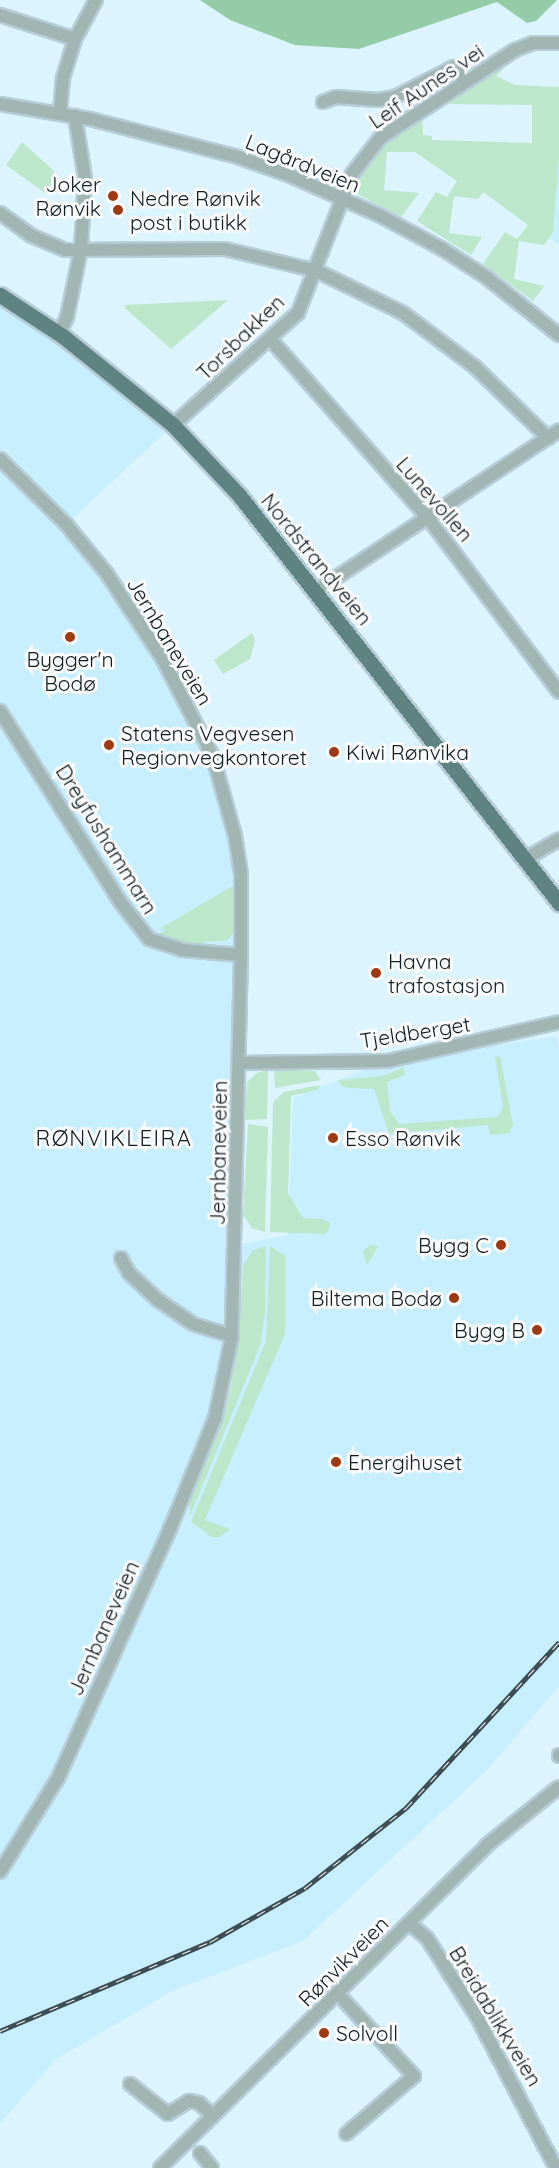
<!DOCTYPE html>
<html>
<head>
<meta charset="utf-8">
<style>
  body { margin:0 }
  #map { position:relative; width:559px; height:2168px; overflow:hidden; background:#dbf4fe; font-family:Quicksand,sans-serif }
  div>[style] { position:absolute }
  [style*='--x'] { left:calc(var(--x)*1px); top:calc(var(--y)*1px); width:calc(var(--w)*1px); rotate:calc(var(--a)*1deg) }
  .built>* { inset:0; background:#c8efff }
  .green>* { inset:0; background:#bce7ca }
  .forest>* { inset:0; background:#94cca7 }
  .roads { filter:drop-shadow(2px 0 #b6cdd7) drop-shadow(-2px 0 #b6cdd7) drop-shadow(0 2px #b6cdd7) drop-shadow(0 -2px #b6cdd7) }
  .minor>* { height:12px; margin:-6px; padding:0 6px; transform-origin:6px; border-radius:6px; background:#a1b5b3 }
  .major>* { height:15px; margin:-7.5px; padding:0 7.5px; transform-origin:7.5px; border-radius:7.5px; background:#5f8381 }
  .rail>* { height:5px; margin-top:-2.5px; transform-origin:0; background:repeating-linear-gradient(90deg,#fcfcfc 0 9px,#3d4e55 0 18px); box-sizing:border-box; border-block:2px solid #3d4e55 }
  .dots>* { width:16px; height:16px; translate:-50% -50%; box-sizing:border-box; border:3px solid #fcfcfc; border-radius:50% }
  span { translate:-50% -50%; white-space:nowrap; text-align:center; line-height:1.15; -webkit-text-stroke:6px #fcfcfc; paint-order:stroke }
  .street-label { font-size:21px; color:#0e1d23 }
  .poi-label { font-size:21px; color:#0e1d23 }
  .right { translate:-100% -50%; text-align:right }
  .left { translate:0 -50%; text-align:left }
  .neighbourhood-label { font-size:22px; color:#0e1d23; letter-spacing:1.5px }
</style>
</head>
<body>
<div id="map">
  <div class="built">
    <i style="clip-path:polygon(559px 159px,559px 245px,549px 238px,553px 231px)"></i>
    <i style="clip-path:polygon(0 295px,173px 425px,67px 524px,107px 574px,213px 757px,241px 874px,230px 1246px,288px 1235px,293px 1098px,388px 1061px,557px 1036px,559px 1048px,559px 1686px,487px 1770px,303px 1941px,172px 1991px,55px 2060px,0 2124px)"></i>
  </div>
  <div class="green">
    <i style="clip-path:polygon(517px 55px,496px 76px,515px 85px,559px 87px,559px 159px,553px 232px,544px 245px,519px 241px,514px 279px,544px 286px,533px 301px,483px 264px,505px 232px,517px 239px,528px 225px,483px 192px,478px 199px,454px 196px,449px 233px,482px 237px,471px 255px,417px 221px,436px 192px,447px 197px,457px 181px,415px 152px,387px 152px,384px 190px,419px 193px,401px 217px,351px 191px,377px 150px,422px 115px,423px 135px,432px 136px,432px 140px,532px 143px,532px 105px,451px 104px,448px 98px)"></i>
    <i style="clip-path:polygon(22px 142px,54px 171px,48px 195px,6px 165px)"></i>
    <i style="clip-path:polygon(228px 300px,171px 349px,125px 308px,125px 305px)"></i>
    <i style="clip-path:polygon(252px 633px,255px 640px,250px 659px,223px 674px,214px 660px)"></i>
    <i style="clip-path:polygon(236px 884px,235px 930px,228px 940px,190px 944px,157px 936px,166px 930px,161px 928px)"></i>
    <i style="clip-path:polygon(500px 1056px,513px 1125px,509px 1133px,490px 1135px,488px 1125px,389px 1134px,374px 1089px,349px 1088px,341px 1086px,338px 1080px,383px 1076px,404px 1067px,405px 1075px,387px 1082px,390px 1111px,399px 1124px,497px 1117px,503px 1107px,495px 1057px)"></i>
    <i style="clip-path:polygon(268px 1070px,267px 1119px,245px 1120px,247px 1082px,257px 1073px)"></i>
    <i style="clip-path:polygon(274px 1070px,315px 1071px,321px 1080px,275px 1088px)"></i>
    <i style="clip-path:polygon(321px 1085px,317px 1090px,291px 1096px,288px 1193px,303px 1218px,323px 1219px,330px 1223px,329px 1230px,325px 1234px,270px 1232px,273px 1102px,284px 1092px)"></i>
    <i style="clip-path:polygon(248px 1124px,268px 1127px,265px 1232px,252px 1228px,243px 1215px)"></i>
    <i style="clip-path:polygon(370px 1245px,378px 1246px,367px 1265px,363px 1251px)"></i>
    <i style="clip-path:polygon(266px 1246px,265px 1313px,260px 1346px,190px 1516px,189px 1502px,214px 1441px,230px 1391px,239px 1331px,243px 1265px,253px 1250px)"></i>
    <i style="clip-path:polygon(270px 1246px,285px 1256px,285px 1334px,205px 1520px,230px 1529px,220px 1537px,212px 1537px,191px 1522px,266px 1341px)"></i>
  </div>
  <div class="forest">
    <i style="clip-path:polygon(200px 0,557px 0,536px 21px,527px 23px,497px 2px,359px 49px,295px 45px,230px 20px)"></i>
  </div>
  <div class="roads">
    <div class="minor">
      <i style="--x:0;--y:15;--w:79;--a:17.7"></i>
      <i style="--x:323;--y:102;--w:14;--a:-21"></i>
      <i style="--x:336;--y:97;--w:42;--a:4.1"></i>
      <i style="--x:378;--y:100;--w:17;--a:-10"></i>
      <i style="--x:395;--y:97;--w:66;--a:-27"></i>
      <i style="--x:454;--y:67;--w:18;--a:52"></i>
      <i style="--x:0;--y:104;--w:91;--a:9.5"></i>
      <i style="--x:90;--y:119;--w:153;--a:14.4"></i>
      <i style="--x:238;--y:157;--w:56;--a:19.7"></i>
      <i style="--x:291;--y:176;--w:96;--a:23.9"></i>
      <i style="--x:379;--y:215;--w:74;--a:28.3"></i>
      <i style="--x:444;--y:250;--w:50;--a:32.7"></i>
      <i style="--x:486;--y:277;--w:93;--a:38.5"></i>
      <i style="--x:60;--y:112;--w:34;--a:-85"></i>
      <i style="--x:63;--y:78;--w:41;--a:-72.9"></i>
      <i style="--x:75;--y:39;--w:44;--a:-61.7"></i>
      <i style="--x:0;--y:213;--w:39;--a:36"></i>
      <i style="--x:32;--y:236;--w:36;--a:23"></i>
      <i style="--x:65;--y:250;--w:160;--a:-0.4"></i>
      <i style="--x:225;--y:249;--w:95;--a:13.4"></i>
      <i style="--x:317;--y:271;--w:96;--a:26"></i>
      <i style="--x:403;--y:313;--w:90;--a:36.9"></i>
      <i style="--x:475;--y:367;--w:102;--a:44.2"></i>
      <i style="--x:59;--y:334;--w:19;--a:-65"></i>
      <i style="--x:67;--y:317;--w:69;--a:-78.4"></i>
      <i style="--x:81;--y:249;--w:71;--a:-86.8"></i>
      <i style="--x:85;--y:178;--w:63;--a:-99.2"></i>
      <i style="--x:271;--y:340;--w:237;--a:48.6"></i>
      <i style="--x:428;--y:518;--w:218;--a:53"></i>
      <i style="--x:173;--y:425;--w:168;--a:-41.9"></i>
      <i style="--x:298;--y:313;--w:149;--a:-68.8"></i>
      <i style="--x:352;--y:174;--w:46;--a:-52.1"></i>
      <i style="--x:380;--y:138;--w:161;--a:-33.1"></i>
      <i style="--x:515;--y:50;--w:19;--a:-21"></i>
      <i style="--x:533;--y:43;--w:26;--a:0"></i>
      <i style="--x:0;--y:459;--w:93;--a:44.6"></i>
      <i style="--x:66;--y:524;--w:65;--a:50.6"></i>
      <i style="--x:107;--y:574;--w:100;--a:56.8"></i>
      <i style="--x:162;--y:658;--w:111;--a:62.7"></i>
      <i style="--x:213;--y:757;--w:82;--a:74.4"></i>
      <i style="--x:235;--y:836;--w:38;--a:81"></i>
      <i style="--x:241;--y:874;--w:81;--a:90"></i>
      <i style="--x:241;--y:955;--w:381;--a:91.4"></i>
      <i style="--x:232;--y:1336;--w:84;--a:101.7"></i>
      <i style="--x:215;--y:1418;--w:120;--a:112.1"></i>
      <i style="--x:170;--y:1529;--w:273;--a:114.2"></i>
      <i style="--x:58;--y:1778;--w:110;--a:121.7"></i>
      <i style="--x:316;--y:591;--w:291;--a:-33.5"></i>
      <i style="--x:0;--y:711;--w:227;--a:57.8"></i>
      <i style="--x:121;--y:903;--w:46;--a:52.1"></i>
      <i style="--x:149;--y:939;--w:35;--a:18"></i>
      <i style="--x:182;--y:950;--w:59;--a:4.8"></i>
      <i style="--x:525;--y:859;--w:39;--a:-30"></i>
      <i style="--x:240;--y:1063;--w:148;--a:-0.8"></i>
      <i style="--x:388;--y:1061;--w:175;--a:-12.8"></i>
      <i style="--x:121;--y:1258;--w:17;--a:62"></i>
      <i style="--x:129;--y:1273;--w:40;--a:43"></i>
      <i style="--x:158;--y:1300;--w:42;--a:34.4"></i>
      <i style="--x:193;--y:1324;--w:41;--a:17.1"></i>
      <i style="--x:559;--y:1755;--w:1;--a:90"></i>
      <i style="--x:409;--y:1923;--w:23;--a:40"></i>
      <i style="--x:427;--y:1938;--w:93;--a:57.7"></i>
      <i style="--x:477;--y:2017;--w:170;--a:62.4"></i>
      <i style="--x:338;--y:1994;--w:112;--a:47.2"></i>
      <i style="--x:414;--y:2076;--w:89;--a:139.5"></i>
      <i style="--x:130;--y:2084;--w:48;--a:38.3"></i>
      <i style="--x:168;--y:2114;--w:25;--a:-32"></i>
      <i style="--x:189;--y:2101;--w:10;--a:11"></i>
      <i style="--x:199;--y:2103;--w:19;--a:43"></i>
      <i style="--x:200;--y:2153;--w:19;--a:51"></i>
      <i style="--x:160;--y:2168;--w:460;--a:-44.6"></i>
      <i style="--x:487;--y:1845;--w:92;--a:-38.9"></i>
    </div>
    <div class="major">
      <i style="--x:0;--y:295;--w:77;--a:33.3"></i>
      <i style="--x:64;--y:337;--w:140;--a:38.9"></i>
      <i style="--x:173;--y:425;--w:96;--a:46.7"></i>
      <i style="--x:239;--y:495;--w:519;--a:51.89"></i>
    </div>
  </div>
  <div class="rail">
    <i style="--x:0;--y:2031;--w:228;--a:-23"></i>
    <i style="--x:210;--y:1942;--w:109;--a:-29.6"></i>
    <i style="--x:305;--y:1888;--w:129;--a:-38.4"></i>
    <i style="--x:406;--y:1808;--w:226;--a:-47.3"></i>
  </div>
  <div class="dots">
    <i style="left:113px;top:196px;background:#9f3912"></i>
    <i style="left:118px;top:210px;background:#9f3912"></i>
    <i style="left:70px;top:637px;background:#9f3912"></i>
    <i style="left:109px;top:745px;background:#9f3912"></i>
    <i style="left:334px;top:752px;background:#9f3912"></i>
    <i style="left:376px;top:973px;background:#9f3912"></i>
    <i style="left:333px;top:1138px;background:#9f3912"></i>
    <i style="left:501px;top:1245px;background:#9f3912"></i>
    <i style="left:454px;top:1298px;background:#9f3912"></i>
    <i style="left:537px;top:1330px;background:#9f3912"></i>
    <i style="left:336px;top:1462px;background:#9f3912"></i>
    <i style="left:324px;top:2033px;background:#9f3912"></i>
  </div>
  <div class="street-label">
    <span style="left:426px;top:86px;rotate:-34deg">Leif Aunes vei</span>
    <span style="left:303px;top:163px;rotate:22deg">Lagårdveien</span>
    <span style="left:240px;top:337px;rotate:-44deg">Torsbakken</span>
    <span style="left:435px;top:499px;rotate:49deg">Lunevollen</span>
    <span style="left:317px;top:559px;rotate:51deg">Nordstrandveien</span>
    <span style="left:170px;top:641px;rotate:59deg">Jernbaneveien</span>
    <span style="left:107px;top:839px;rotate:58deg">Dreyfushammarn</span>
    <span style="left:415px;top:1032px;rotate:-9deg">Tjeldberget</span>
    <span style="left:218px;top:1153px;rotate:-89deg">Jernbaneveien</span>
    <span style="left:103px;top:1628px;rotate:-66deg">Jernbaneveien</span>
    <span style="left:343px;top:1961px;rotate:-45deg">Rønvikveien</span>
    <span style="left:496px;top:2016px;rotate:59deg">Breidablikkveien</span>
  </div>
  <div class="poi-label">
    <span class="right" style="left:101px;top:196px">Joker<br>Rønvik</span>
    <span class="left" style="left:130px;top:210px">Nedre Rønvik<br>post i butikk</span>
    <span style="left:70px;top:671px">Bygger'n<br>Bodø</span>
    <span class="left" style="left:121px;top:745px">Statens Vegvesen<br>Regionvegkontoret</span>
    <span class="left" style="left:346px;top:752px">Kiwi Rønvika</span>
    <span class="left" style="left:388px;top:973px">Havna<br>trafostasjon</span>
    <span class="left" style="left:345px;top:1138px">Esso Rønvik</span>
    <span class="right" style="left:489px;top:1245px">Bygg C</span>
    <span class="right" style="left:442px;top:1298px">Biltema Bodø</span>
    <span class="right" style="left:525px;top:1330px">Bygg B</span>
    <span class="left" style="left:348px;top:1462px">Energihuset</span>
    <span class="left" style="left:336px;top:2033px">Solvoll</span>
  </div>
  <div class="neighbourhood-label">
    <span style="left:114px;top:1139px">RØNVIKLEIRA</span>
  </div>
</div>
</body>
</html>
